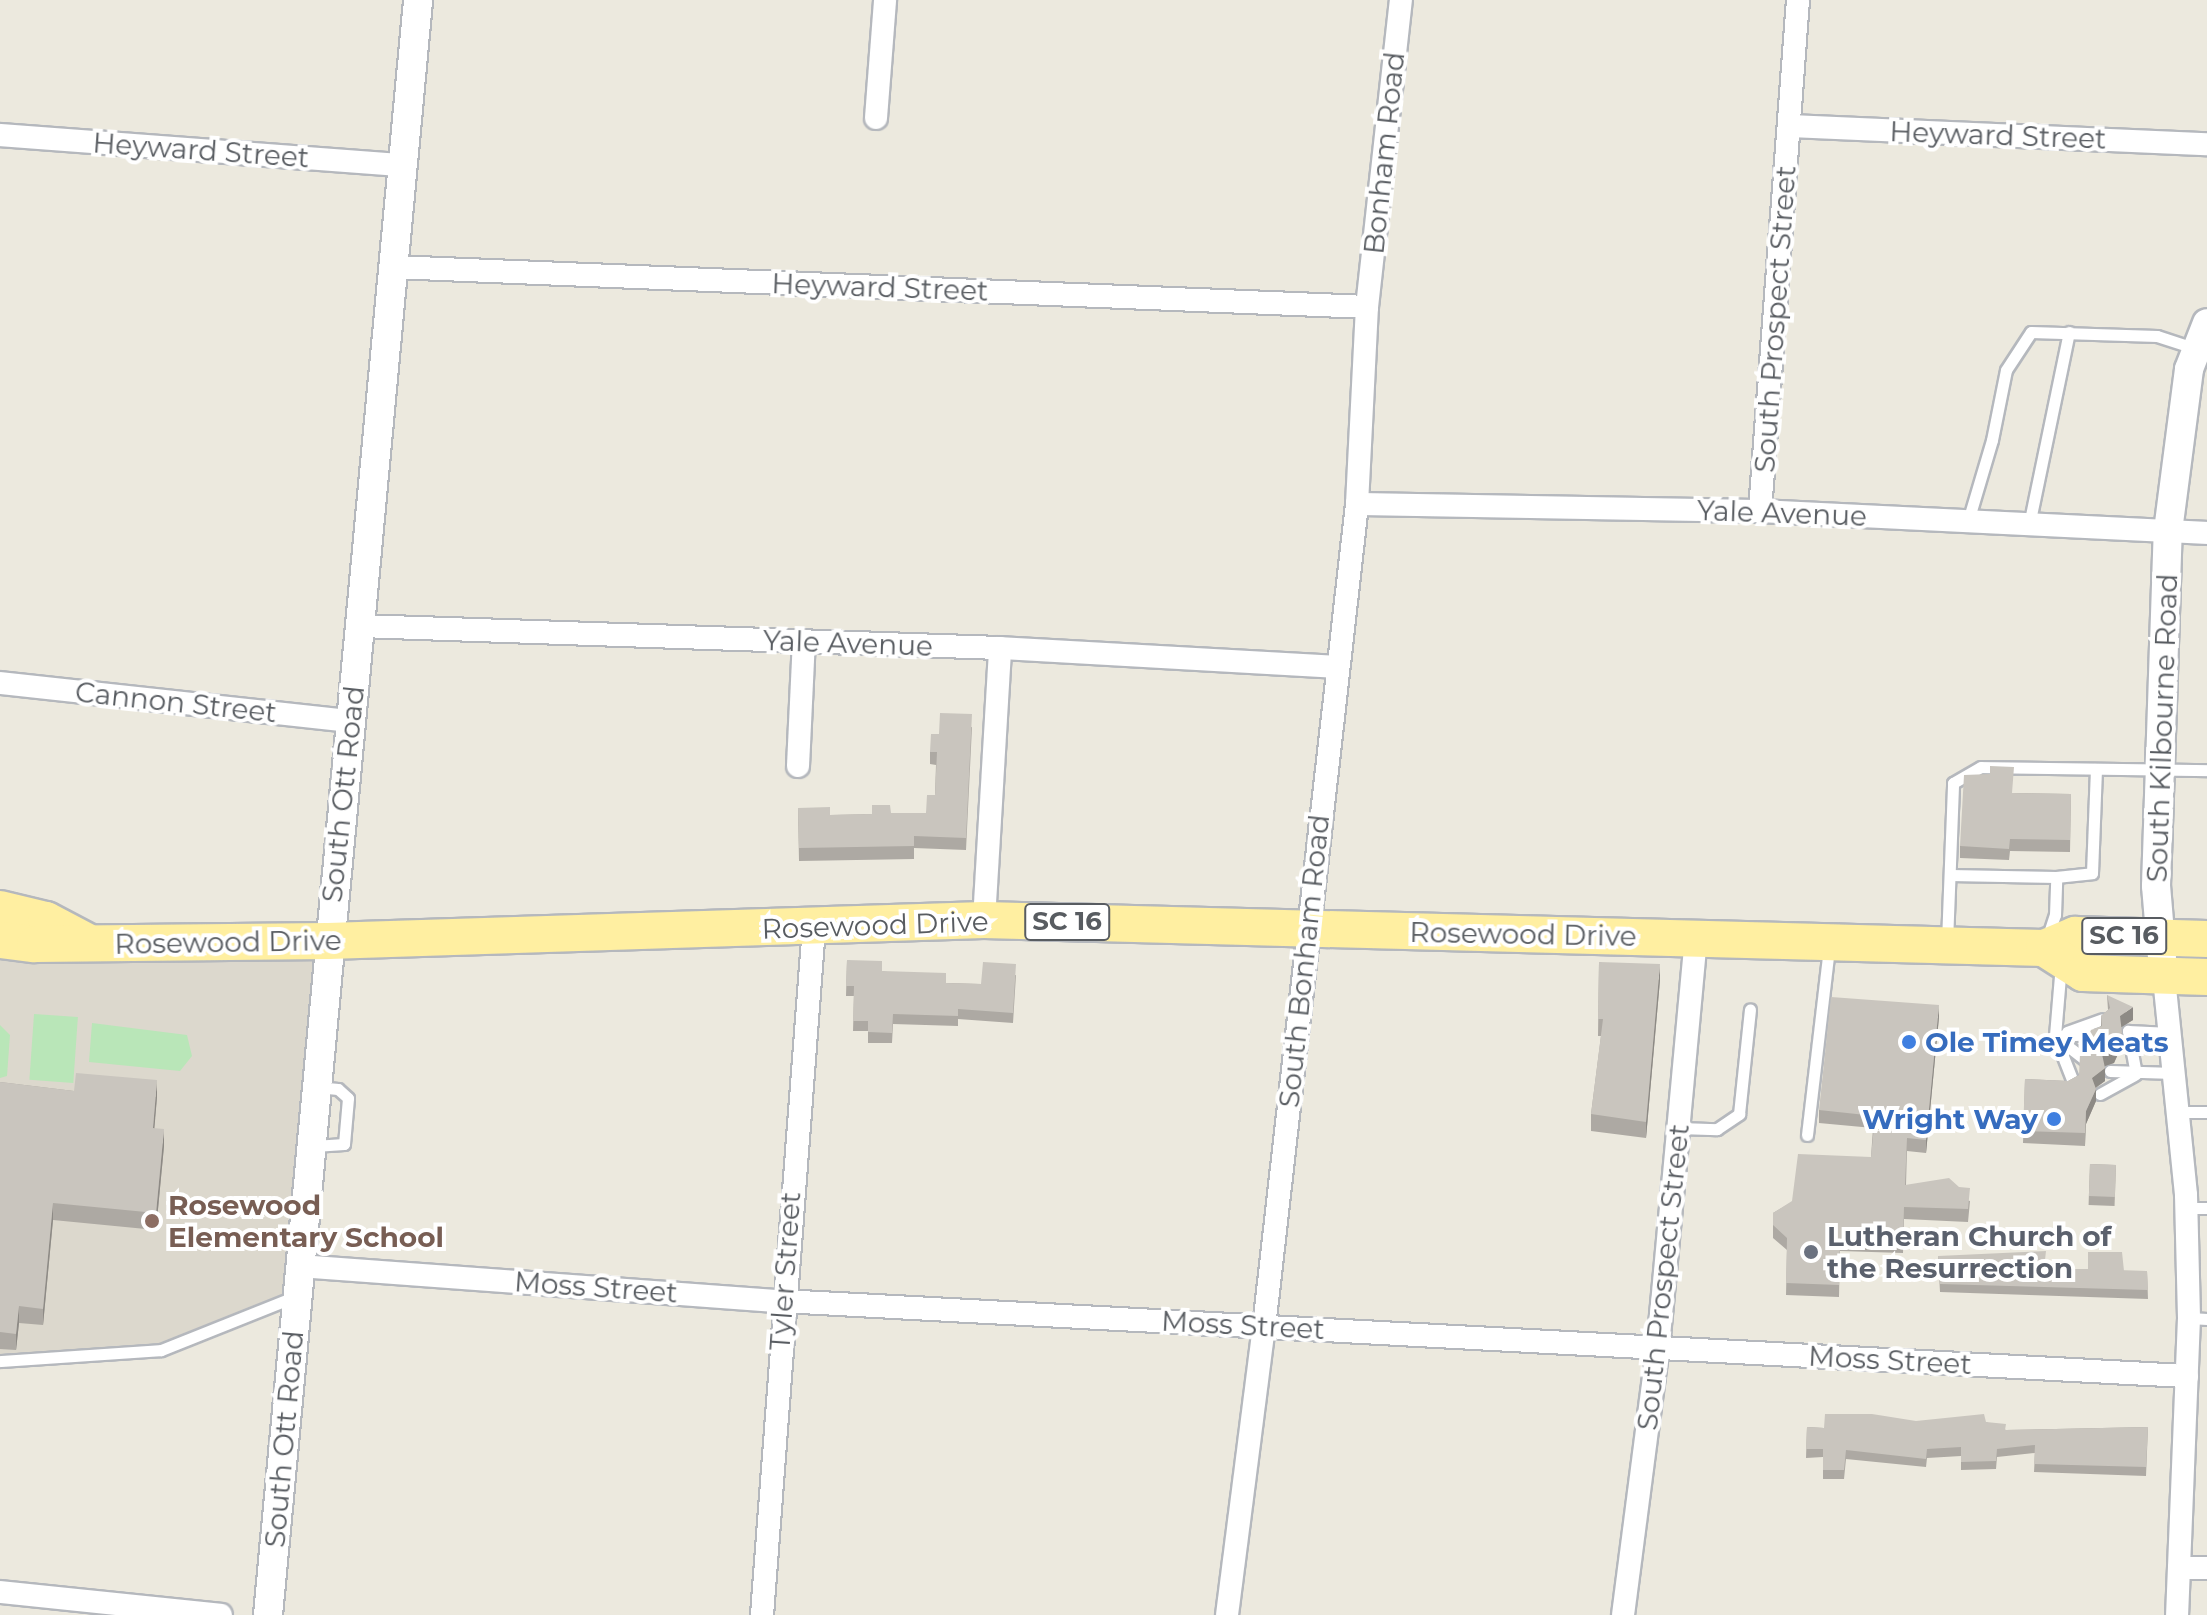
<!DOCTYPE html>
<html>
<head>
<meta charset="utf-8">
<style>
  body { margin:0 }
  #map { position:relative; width:2207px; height:1615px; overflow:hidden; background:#ece9de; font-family:Montserrat,sans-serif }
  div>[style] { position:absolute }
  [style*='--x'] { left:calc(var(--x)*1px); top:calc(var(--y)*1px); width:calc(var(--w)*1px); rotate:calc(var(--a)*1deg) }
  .education>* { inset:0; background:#dcd8cd }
  .green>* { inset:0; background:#b9e6b8; transform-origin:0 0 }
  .roads { filter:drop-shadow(2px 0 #b5b8bd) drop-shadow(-2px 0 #b5b8bd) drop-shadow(0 2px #b5b8bd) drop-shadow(0 -2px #b5b8bd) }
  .service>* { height:11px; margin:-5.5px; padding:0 5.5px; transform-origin:5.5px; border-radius:5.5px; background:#fff }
  .minor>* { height:22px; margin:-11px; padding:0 11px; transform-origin:11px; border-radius:11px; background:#fff }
  .tertiary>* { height:28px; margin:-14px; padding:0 14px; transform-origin:14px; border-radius:14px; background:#fff }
  .primary>* { height:36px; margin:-18px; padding:0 18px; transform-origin:18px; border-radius:18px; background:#ffefa1 }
  .wall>* { inset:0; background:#ada9a3; transform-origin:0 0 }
  .shaded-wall>* { inset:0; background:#8d8a85 }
  .building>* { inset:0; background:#c9c5be; transform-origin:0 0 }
  .dots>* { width:22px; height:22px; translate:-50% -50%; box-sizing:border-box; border:4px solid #fff; border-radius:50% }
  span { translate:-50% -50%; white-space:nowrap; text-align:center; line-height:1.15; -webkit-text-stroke:8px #fff; paint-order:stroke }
  .shield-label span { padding:2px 6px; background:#fff; border:2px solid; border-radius:6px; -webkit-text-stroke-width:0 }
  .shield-label { font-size:26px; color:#585c61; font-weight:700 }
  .street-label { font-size:28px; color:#585c61 }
  .shop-label { font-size:28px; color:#366cbe; font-weight:700 }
  .left { translate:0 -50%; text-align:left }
  .right { translate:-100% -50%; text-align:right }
  .education-label { font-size:28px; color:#785e54; font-weight:700 }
  .worship-label { font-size:28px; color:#5b616d; font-weight:700 }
</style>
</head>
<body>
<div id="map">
  <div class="education">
    <i style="clip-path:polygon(0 940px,328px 941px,297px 1296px,161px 1350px,0 1361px)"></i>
  </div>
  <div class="green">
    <i style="left:34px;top:1014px;width:44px;height:66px;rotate:4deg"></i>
    <i style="clip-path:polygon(92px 1023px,187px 1035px,192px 1056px,180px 1071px,89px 1062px)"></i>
    <i style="clip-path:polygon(0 1025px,10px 1035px,7px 1076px,0 1078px)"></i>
  </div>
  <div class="roads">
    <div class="service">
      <i style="--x:1968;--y:521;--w:84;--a:-73.5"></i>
      <i style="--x:1992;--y:440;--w:71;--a:-78.7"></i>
      <i style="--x:2006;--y:370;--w:45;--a:-56.7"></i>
      <i style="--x:2031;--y:332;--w:126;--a:1.8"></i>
      <i style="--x:2157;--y:336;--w:40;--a:18"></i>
      <i style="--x:2029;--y:525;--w:197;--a:-78.3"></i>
      <i style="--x:1950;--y:875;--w:106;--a:1.1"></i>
      <i style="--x:2047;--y:939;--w:25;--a:-72"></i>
      <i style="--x:2055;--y:915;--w:38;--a:-88"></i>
      <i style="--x:2056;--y:877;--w:36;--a:-6"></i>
      <i style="--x:2092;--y:873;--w:104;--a:-87.8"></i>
      <i style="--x:1947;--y:942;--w:159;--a:-87.8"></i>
      <i style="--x:1953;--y:783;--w:32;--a:-30"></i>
      <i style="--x:1981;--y:767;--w:226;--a:0.8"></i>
      <i style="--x:2061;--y:964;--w:72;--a:94.8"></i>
      <i style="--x:2055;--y:1036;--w:40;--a:-2.9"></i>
      <i style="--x:2067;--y:1032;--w:37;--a:-20"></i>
      <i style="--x:2055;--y:1036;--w:49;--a:68.6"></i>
      <i style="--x:2056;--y:1037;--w:36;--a:38"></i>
      <i style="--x:2110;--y:1071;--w:64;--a:1.8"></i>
      <i style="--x:2136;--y:1074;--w:44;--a:-100.5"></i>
      <i style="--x:2128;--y:1031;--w:42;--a:2.7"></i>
      <i style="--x:2100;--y:1094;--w:39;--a:-29"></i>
      <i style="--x:2177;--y:1112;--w:30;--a:0"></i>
      <i style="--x:1679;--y:1128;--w:38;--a:2"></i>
      <i style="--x:1717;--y:1129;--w:27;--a:-34"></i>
      <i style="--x:1739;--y:1114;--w:105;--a:-84"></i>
      <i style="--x:1807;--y:1135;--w:189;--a:-83.3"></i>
      <i style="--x:314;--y:1146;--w:30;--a:-4"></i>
      <i style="--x:344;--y:1144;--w:46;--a:-85"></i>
      <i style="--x:348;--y:1098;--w:13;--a:-138"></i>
      <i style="--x:338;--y:1089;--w:22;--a:-175"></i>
      <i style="--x:2186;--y:1208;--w:21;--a:0"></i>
      <i style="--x:2189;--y:1318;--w:18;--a:3"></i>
      <i style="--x:0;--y:1361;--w:161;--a:-3.9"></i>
      <i style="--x:161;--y:1350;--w:146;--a:-21.7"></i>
    </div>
    <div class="minor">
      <i style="--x:876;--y:118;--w:118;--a:-85.6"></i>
      <i style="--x:1790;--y:126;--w:417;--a:2.5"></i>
      <i style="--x:0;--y:135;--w:403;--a:4.3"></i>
      <i style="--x:393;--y:267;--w:975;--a:2.35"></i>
      <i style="--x:1357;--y:504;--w:403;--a:1"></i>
      <i style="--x:1760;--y:511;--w:448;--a:2.8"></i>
      <i style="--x:1760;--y:511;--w:512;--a:-85.75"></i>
      <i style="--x:360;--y:626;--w:640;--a:1.97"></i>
      <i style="--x:1000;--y:648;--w:337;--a:3.2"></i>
      <i style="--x:0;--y:683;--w:353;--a:6.2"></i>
      <i style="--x:798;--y:766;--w:125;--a:-87.3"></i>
      <i style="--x:984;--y:920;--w:272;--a:-86.6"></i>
      <i style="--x:2164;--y:978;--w:218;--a:84.2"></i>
      <i style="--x:2186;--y:1195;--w:123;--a:88.6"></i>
      <i style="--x:2189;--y:1318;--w:297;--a:92.3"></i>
      <i style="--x:300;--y:1266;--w:483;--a:4.2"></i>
      <i style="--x:782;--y:1301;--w:1407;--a:3.06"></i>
      <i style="--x:2179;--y:1568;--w:28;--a:0"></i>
      <i style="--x:0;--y:1592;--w:222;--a:5.9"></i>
      <i style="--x:762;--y:1615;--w:690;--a:-85.68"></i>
      <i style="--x:1227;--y:1615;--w:290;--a:-82.7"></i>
      <i style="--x:1264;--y:1327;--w:828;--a:-83.55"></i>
      <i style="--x:1357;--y:504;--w:197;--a:-87.1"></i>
      <i style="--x:1367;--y:307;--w:309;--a:-83.7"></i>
      <i style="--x:1623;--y:1615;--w:270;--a:-82.6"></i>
      <i style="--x:1658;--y:1347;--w:411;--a:-84.7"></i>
    </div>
    <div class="tertiary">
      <i style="--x:2162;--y:957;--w:71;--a:-94.8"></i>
      <i style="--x:2156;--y:886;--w:355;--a:-88.1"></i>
      <i style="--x:2168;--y:531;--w:163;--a:-82.6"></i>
      <i style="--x:2189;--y:369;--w:49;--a:-68.6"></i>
      <i style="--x:268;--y:1615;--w:1622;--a:-84.69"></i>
    </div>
    <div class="primary">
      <i style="--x:0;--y:909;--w:47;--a:13.4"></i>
      <i style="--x:46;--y:920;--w:45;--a:27.7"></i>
      <i style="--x:0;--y:940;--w:35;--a:7"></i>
      <i style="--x:35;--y:944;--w:293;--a:-0.6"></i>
      <i style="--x:328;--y:941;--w:656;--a:-1.83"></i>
      <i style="--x:984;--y:920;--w:1060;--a:1.51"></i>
      <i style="--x:2044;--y:948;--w:34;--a:-23"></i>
      <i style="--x:2075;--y:935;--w:132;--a:1.7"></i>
      <i style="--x:2044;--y:948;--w:46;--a:32.7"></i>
      <i style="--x:2083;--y:973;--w:124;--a:1.8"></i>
    </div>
  </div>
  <div class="wall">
    <i style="clip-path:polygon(972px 727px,966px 850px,914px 848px,914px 859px,799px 861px,798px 808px,830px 815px,926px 813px,935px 795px,936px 765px,930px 764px,930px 752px,939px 734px)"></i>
    <i style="clip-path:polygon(2013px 793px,2071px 794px,2070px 852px,2010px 851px,2009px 860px,1960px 858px,1960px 846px)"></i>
    <i style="clip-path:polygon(847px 960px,882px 971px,946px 983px,981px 984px,1016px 975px,1013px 1023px,958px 1019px,958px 1026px,893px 1024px,892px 1043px,868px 1043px,868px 1031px,853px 1031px,854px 996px,846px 996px)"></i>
    <i style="clip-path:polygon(1599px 962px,1660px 980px,1646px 1138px,1591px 1131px,1591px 1114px,1601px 1036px,1598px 1036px)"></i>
    <i style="clip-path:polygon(2107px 995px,2133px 1020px,2121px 1027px,2122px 1045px,2114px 1063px,2105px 1066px,2105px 1081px,2096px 1088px,2096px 1101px,2086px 1124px,2085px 1146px,2023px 1143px,2025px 1079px,2068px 1081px,2079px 1075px,2087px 1050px,2087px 1038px,2101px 1026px,2101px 1016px,2108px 1010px)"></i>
    <i style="clip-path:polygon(1939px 1017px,1926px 1153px,1907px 1151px,1906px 1185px,1970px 1201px,1968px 1222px,1904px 1219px,1903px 1253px,1840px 1251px,1839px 1297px,1786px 1295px,1787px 1250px,1773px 1238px,1773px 1213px,1871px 1157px,1873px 1128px,1819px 1123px,1819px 1110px)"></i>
    <i style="clip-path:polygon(0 1082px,74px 1091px,157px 1097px,154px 1128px,164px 1146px,156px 1230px,53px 1220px,43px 1325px,19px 1323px,16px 1350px,0 1349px)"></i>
    <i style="left:2090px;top:1164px;width:26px;height:41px;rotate:2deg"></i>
    <i style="clip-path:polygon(1938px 1256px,2046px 1260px,2045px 1269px,2147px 1271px,2148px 1299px,1940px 1292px)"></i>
    <i style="clip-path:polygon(1916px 1421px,1986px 1422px,2006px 1430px,2148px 1427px,2146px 1476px,2034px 1472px,2035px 1453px,1997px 1457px,1996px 1469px,1961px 1470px,1961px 1456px,1927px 1458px,1926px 1467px,1846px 1459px,1844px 1479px,1823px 1479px,1823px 1457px,1806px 1458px,1807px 1427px,1824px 1428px)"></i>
  </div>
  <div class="shaded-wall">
    <i style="clip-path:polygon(1660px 964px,1660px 980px,1646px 1138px,1646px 1122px)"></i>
    <i style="clip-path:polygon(1939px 1005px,1939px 1017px,1926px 1153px,1926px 1140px)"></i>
    <i style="clip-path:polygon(2133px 1007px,2133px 1020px,2120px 1028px,2120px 1016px)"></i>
    <i style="clip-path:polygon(2122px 1033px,2122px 1045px,2114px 1063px,2102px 1067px,2102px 1054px)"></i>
    <i style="clip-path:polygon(2105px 1068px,2105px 1081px,2092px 1090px,2092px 1078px)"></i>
    <i style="clip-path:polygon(157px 1080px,157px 1097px,153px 1145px,153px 1128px)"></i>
    <i style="clip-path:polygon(2096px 1089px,2096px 1101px,2086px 1124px,2085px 1146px,2086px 1111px)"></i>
    <i style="clip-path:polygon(164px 1129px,164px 1146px,156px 1230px,156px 1213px)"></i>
    <i style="clip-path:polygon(53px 1203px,53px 1220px,43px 1325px,43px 1309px)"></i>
    <i style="clip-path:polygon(19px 1306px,19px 1323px,16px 1350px,16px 1334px)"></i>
  </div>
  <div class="building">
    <i style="clip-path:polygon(940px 713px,972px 714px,966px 838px,914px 836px,914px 846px,799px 848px,798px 808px,830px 807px,830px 815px,872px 814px,872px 805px,890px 805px,891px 813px,926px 813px,927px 795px,935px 795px,937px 752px,930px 752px,931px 734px,939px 734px)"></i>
    <i style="clip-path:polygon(1990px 766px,2014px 767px,2012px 793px,2071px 794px,2070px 840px,2010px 839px,2009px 849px,1960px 846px,1964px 775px,1990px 774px)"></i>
    <i style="clip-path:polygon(847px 960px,882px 961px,882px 971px,946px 973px,946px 983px,981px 984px,983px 962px,1016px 964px,1013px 1013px,958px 1009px,958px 1016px,893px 1014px,892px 1033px,868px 1032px,868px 1021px,853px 1021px,854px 986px,846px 986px)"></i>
    <i style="clip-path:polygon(1599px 962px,1660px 964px,1646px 1122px,1591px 1114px,1603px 1019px,1598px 1019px)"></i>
    <i style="clip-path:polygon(2107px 995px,2133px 1007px,2120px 1016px,2122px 1033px,2114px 1050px,2102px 1054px,2105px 1068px,2092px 1078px,2096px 1089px,2086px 1111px,2085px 1133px,2023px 1131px,2025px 1079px,2068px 1081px,2079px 1075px,2080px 1054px,2092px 1048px,2087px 1038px,2091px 1030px,2102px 1026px,2101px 1016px,2110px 1008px)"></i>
    <i style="clip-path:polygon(1831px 997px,1939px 1005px,1926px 1140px,1907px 1138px,1905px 1185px,1949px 1178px,1959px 1187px,1970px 1188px,1968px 1209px,1904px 1207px,1903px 1241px,1840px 1238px,1839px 1285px,1786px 1283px,1787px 1238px,1773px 1225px,1773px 1213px,1792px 1201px,1798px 1154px,1871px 1157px,1875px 1116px,1819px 1110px)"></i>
    <i style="clip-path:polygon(76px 1073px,157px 1080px,153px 1128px,164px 1129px,156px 1213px,53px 1203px,43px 1309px,19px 1306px,16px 1334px,0 1332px,0 1082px,74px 1091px)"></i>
    <i style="left:2090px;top:1164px;width:26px;height:32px;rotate:2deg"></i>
    <i style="clip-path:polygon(2046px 1251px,2044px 1269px,2088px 1269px,2088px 1252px,2122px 1252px,2124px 1271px,2147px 1271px,2148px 1290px,1940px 1284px,1938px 1256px)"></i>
    <i style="clip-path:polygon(1825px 1414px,1872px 1414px,1916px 1421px,1984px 1414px,1986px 1422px,2006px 1424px,2005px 1430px,2148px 1427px,2146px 1467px,2034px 1464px,2035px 1445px,1997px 1449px,1996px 1461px,1961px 1462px,1961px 1447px,1927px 1449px,1926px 1459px,1846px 1450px,1844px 1470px,1823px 1470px,1823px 1449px,1806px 1449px,1807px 1427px,1824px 1428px)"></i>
  </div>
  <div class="dots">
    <i style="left:1909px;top:1042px;background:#3f7fe0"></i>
    <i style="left:2054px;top:1119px;background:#3f7fe0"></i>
    <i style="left:152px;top:1221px;background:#8d6e63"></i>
    <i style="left:1811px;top:1252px;background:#6b7280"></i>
  </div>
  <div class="shield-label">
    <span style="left:1067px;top:922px">SC 16</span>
    <span style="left:2124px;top:936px">SC 16</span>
  </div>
  <div class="street-label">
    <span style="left:1998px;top:135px;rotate:2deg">Heyward Street</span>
    <span style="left:201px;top:150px;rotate:4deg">Heyward Street</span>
    <span style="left:1384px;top:153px;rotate:-84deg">Bonham Road</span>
    <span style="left:880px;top:287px;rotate:2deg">Heyward Street</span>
    <span style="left:1775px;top:319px;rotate:-86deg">South Prospect Street</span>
    <span style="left:1782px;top:513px;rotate:2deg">Yale Avenue</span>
    <span style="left:848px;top:643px;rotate:2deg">Yale Avenue</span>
    <span style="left:176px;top:702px;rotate:6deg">Cannon Street</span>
    <span style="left:2162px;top:728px;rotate:-88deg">South Kilbourne Road</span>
    <span style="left:343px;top:794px;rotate:-84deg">South Ott Road</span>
    <span style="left:875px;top:925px;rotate:-2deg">Rosewood Drive</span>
    <span style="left:1523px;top:934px;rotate:1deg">Rosewood Drive</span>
    <span style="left:228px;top:942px;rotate:-1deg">Rosewood Drive</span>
    <span style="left:1304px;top:961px;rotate:-84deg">South Bonham Road</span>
    <span style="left:785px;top:1271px;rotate:-86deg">Tyler Street</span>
    <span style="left:1663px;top:1277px;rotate:-84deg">South Prospect Street</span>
    <span style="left:596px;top:1287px;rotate:4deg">Moss Street</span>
    <span style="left:1243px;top:1325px;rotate:3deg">Moss Street</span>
    <span style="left:1890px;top:1360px;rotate:3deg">Moss Street</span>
    <span style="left:284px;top:1439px;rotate:-85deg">South Ott Road</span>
  </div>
  <div class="shop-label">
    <span class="left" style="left:1925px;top:1042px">Ole Timey Meats</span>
    <span class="right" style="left:2038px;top:1119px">Wright Way</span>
  </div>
  <div class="education-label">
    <span class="left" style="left:168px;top:1221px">Rosewood<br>Elementary School</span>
  </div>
  <div class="worship-label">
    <span class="left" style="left:1827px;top:1252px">Lutheran Church of<br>the Resurrection</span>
  </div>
</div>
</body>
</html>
